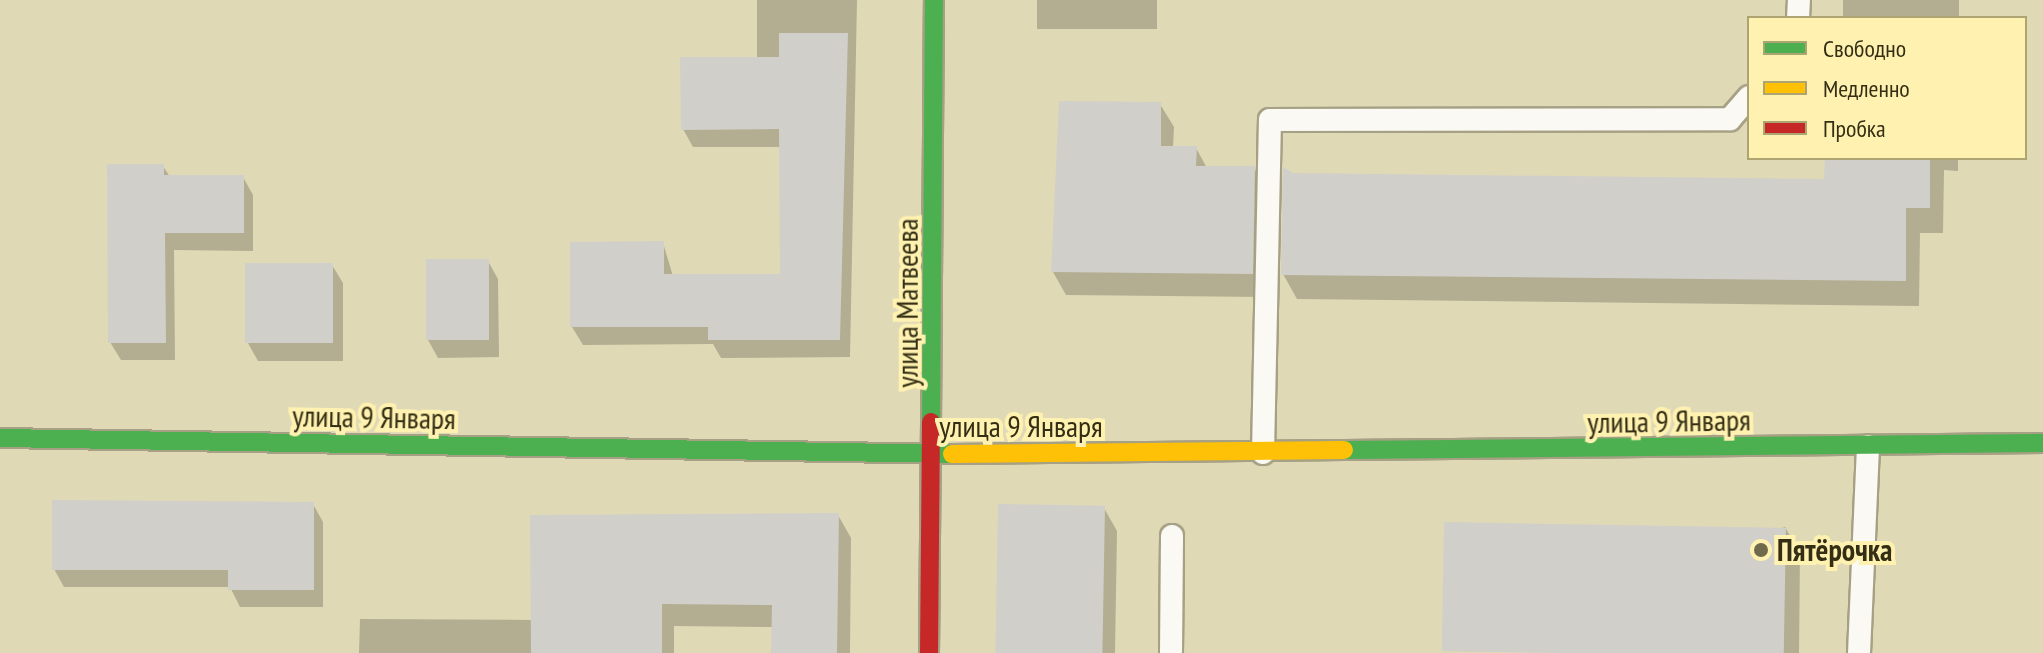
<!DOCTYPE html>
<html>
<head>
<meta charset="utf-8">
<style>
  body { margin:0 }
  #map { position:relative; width:2043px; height:653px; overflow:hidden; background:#e0d9b6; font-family:"PT Sans Narrow",sans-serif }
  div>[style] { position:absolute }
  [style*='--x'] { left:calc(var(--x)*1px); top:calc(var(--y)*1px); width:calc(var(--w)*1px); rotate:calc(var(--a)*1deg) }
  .shadow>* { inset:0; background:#0003; transform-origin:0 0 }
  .building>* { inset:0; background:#d1cfca; transform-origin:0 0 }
  .roads { filter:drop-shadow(2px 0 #a6a084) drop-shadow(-2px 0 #a6a084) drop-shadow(0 2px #a6a084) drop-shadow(0 -2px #a6a084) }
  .lane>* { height:22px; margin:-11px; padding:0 11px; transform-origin:11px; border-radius:11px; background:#faf9f4 }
  .fast>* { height:18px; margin:-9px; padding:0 9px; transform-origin:9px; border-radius:9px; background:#4caf50 }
  .slow>* { height:18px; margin:-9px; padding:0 9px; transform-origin:9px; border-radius:9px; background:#ffc107 }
  .jam>* { height:18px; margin:-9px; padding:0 9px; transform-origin:9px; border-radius:9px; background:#c62828 }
  .dots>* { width:22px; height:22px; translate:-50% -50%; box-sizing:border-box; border:4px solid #fff2b1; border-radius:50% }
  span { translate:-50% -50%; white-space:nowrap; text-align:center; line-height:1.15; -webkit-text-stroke:8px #fff2b1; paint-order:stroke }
  .street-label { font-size:30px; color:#332e14 }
  .poi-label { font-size:30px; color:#332e14; font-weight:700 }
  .left { translate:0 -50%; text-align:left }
  .legend { position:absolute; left:1747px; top:16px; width:280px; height:144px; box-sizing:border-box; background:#fff2b1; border:2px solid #ada472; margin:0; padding:10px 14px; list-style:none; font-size:24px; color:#332e14 }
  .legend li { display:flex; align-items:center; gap:16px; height:40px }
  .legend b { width:40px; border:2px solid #ada472 }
</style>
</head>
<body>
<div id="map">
  <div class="shadow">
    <i style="clip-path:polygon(757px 0,857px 0,850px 357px,721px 358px,713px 344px,583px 345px,572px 327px,663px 243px,673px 276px,782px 276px,781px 147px,693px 147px,683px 129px,757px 59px)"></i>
    <i style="left:1037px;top:0;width:120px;height:29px"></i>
    <i style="left:1843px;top:0;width:116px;height:18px"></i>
    <i style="clip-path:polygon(1160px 104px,1174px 127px,1173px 148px,1196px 148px,1207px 168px,1254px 168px,1267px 191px,1265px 297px,1066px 295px,1053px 272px)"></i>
    <i style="clip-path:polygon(1827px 158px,1958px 158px,1958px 171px,1944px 170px,1943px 233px,1920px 233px,1919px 306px,1297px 299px,1283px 274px,1292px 175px,1826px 181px)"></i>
    <i style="clip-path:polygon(163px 166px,170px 177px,243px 177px,253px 195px,253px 251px,174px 250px,175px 360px,121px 360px,110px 342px)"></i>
    <i style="clip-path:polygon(488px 261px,498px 279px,499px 357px,438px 358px,428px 340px)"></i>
    <i style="clip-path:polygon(332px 265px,343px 283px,343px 361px,258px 361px,248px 343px)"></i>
    <i style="clip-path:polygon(313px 504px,323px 522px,323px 607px,240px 607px,230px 587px,64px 587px,54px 569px)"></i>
    <i style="clip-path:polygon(1104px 508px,1117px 531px,1115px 653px,997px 653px)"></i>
    <i style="clip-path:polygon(838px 515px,851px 538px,850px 653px,773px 653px,773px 627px,674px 626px,674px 653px,359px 653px,360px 619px,532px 620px)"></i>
    <i style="clip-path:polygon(1785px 527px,1800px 553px,1799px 653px,1445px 651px)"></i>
  </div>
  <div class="building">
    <i style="clip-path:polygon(779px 33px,848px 33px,840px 340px,708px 340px,708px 327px,570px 327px,570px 242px,664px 241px,664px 274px,780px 274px,779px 129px,681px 130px,680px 57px,779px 57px)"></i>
    <i style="clip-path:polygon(1059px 101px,1161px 102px,1161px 146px,1197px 146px,1196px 166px,1255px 166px,1253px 274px,1051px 272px)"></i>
    <i style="clip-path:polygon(1825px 158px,1930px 158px,1930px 208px,1906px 208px,1906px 281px,1281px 275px,1283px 167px,1293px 173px,1824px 179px)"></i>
    <i style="clip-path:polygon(107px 164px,164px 164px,164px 175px,244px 175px,244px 233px,165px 233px,166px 343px,108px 343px)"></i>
    <i style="left:426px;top:259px;width:63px;height:81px"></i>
    <i style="left:245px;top:263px;width:88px;height:80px"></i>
    <i style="clip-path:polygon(52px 500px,314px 502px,314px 590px,228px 590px,228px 570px,52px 570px)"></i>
    <i style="left:998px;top:504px;width:107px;height:149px;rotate:1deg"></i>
    <i style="clip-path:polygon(839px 513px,837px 653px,771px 653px,772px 605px,662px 604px,662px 653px,531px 653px,530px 515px)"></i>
    <i style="left:1444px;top:522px;width:342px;height:129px;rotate:1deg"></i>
  </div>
  <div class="roads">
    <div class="lane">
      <i style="--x:1798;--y:18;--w:18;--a:-87"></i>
      <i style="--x:1263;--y:453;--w:333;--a:-88.8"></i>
      <i style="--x:1270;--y:120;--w:460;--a:-0.1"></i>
      <i style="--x:1730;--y:119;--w:29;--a:-49"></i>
      <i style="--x:1171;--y:653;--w:117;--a:-89.5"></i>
      <i style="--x:1859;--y:653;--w:207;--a:-87.5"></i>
    </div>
    <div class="fast">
      <i style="--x:931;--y:422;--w:422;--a:-89.6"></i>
      <i style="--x:0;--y:438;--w:952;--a:0.96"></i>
      <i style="--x:1344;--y:450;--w:699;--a:-0.57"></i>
    </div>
    <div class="slow">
      <i style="--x:952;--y:454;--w:392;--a:-0.6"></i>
    </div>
    <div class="jam">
      <i style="--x:929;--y:653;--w:231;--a:-89.5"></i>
    </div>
  </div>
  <div class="dots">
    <i style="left:1761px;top:550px;background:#706a4d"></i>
  </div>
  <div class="street-label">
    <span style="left:907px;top:303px;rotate:-90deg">улица Матвеева</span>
    <span style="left:374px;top:417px;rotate:1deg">улица 9 Января</span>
    <span style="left:1669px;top:421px;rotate:-1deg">улица 9 Января</span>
    <span style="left:1021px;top:426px">улица 9 Января</span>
  </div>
  <div class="poi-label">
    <span class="left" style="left:1777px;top:550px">Пятёрочка</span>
  </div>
  <ul class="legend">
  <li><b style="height:10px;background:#4caf50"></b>Свободно</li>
  <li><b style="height:10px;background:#ffc107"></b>Медленно</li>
  <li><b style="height:10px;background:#c62828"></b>Пробка</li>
  </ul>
</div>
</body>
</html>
